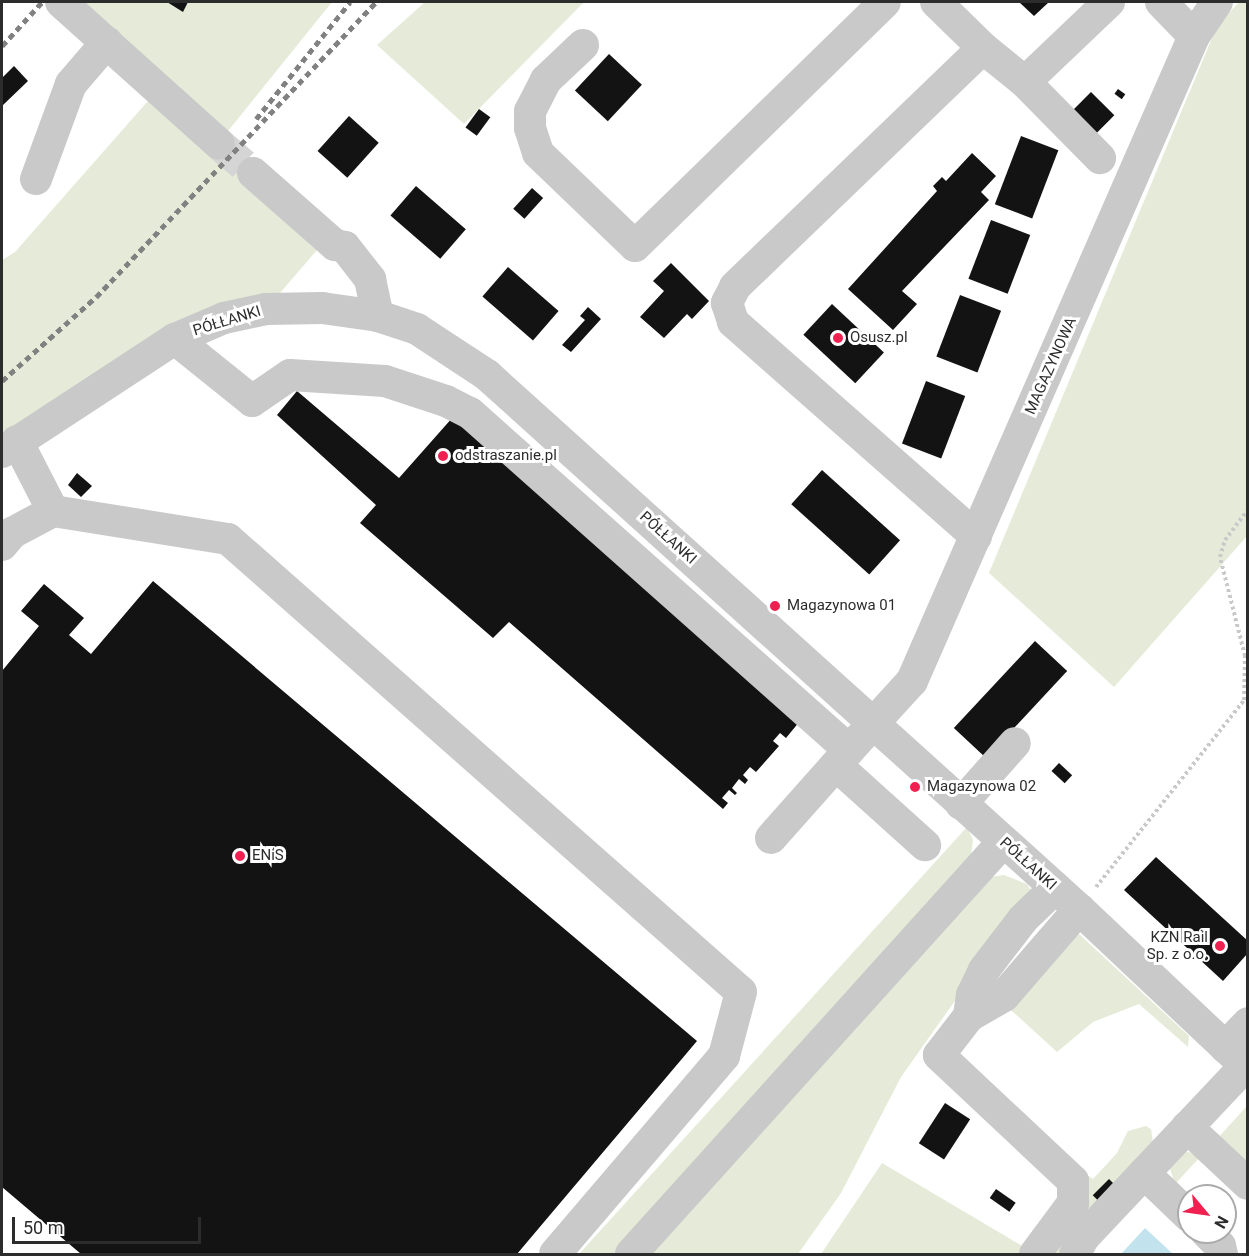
<!DOCTYPE html>
<html>
<head>
<meta charset="utf-8">
<style>
  body { margin:0 }
  #map { position:relative; width:1249px; height:1256px; overflow:hidden; background:#fff; font-family:Roboto,sans-serif }
  div>[style] { position:absolute }
  [style*='--x'] { left:calc(var(--x)*1px); top:calc(var(--y)*1px); width:calc(var(--w)*1px); rotate:calc(var(--a)*1deg) }
  .green>* { inset:0; background:#e5ebd8 }
  .water>* { inset:0; background:#c2e3ed }
  .building>* { inset:0; background:#131313; transform-origin:0 0 }
  .minor-tunnel>* { height:32px; margin-top:-16px; transform-origin:0; background:repeating-linear-gradient(90deg,#d5d5d5 0 32px,transparent 0 48px) }
  .path>* { height:4px; margin-top:-2px; transform-origin:0; background:repeating-linear-gradient(90deg,#c9c9c9 0 3px,transparent 0 6px) }
  .minor>* { height:32px; margin:-16px; padding:0 16px; transform-origin:16px; border-radius:16px; background:#c9c9c9 }
  .rail>* { height:4.5px; margin-top:-2.25px; transform-origin:0; background:repeating-linear-gradient(90deg,#818181 0 6px,transparent 0 10.5px) }
  .dots>* { width:16px; height:16px; translate:-50% -50%; box-sizing:border-box; border:3px solid #fff; border-radius:50% }
  span { translate:-50% -50%; white-space:nowrap; text-align:center; line-height:1.15; -webkit-text-stroke:6px #fff; paint-order:stroke }
  .street-label { font-size:15px; color:#2c2c2c }
  .poi-label { font-size:15px; color:#2c2c2c }
  .left { translate:0 -50%; text-align:left }
  .right { translate:-100% -50%; text-align:right }
  .frame { position:absolute; inset:0; border:3px solid #2c2c2c; pointer-events:none }
  .north { position:absolute; left:1177px; top:1184px; width:60px; height:60px; box-sizing:border-box; background:#fff; border:2px solid #ababab; border-radius:50%; rotate:119deg; font-size:16px; font-weight:700; line-height:24px; text-align:center; color:#2c2c2c }
  .north::after { content:''; display:block; margin:auto; width:21px; height:27px; background:#f02150; clip-path:polygon(50% 0,100% 100%,50% 72%,0 100%) }
  .scale { position:absolute; left:12px; top:1217px; width:189px; height:27px; box-sizing:border-box; border:3px solid #2c2c2c; border-top:0; padding-left:8px; font-size:18px; line-height:21px; white-space:nowrap; color:#2c2c2c; -webkit-text-stroke:4px #fff; paint-order:stroke }
</style>
</head>
<body>
<div id="map">
  <div class="green">
    <i style="clip-path:polygon(66px 2px,332px 2px,220px 141px)"></i>
    <i style="clip-path:polygon(425px 2px,584px 2px,464px 124px,377px 45px)"></i>
    <i style="clip-path:polygon(1239px 2px,1247px 2px,1247px 536px,1114px 687px,989px 573px,1217px 26px)"></i>
    <i style="clip-path:polygon(155px 93px,323px 243px,280px 293px,223px 304px,2px 437px,2px 260px,15px 252px)"></i>
    <i style="clip-path:polygon(967px 827px,973px 840px,971px 856px,615px 1254px,579px 1254px)"></i>
    <i style="clip-path:polygon(1004px 875px,1027px 884px,1032px 892px,901px 1077px,841px 1193px,798px 1254px,644px 1254px,990px 877px)"></i>
    <i style="clip-path:polygon(1079px 934px,1189px 1036px,1188px 1047px,1139px 1004px,1093px 1022px,1057px 1052px,1011px 1010px,1008px 1004px,1071px 936px)"></i>
    <i style="clip-path:polygon(1246px 1107px,1247px 1107px,1247px 1168px,1217px 1139px)"></i>
    <i style="clip-path:polygon(1146px 1126px,1151px 1129px,1153px 1142px,1062px 1254px,1043px 1254px,1080px 1170px,1093px 1179px,1117px 1153px,1128px 1131px)"></i>
    <i style="clip-path:polygon(1185px 1151px,1201px 1156px,1175px 1184px,1169px 1166px)"></i>
    <i style="clip-path:polygon(882px 1163px,1029px 1250px,1026px 1254px,821px 1254px)"></i>
  </div>
  <div class="water">
    <i style="clip-path:polygon(1145px 1228px,1173px 1254px,1121px 1254px)"></i>
  </div>
  <div class="building">
    <i style="clip-path:polygon(167px 2px,188px 2px,183px 12px)"></i>
    <i style="clip-path:polygon(1019px 2px,1049px 2px,1034px 16px)"></i>
    <i style="left:609px;top:54px;width:45px;height:50px;rotate:43deg"></i>
    <i style="clip-path:polygon(14px 66px,28px 81px,2px 106px,2px 78px)"></i>
    <i style="left:1118px;top:89px;width:9px;height:6px;rotate:36deg"></i>
    <i style="left:1091px;top:92px;width:33px;height:25px;rotate:45deg"></i>
    <i style="left:479px;top:109px;width:14px;height:23px;rotate:36deg"></i>
    <i style="left:349px;top:116px;width:40px;height:47px;rotate:42deg"></i>
    <i style="left:1021px;top:136px;width:40px;height:73px;rotate:21deg"></i>
    <i style="clip-path:polygon(972px 153px,996px 176px,981px 192px,989px 200px,902px 291px,917px 304px,893px 330px,848px 289px,937px 191px,933px 186px,942px 177px,946px 181px)"></i>
    <i style="left:416px;top:186px;width:66px;height:39px;rotate:41deg"></i>
    <i style="left:532px;top:188px;width:15px;height:28px;rotate:42deg"></i>
    <i style="left:991px;top:220px;width:42px;height:63px;rotate:21deg"></i>
    <i style="clip-path:polygon(671px 263px,709px 301px,692px 319px,687px 314px,664px 338px,640px 317px,664px 291px,653px 281px)"></i>
    <i style="left:508px;top:267px;width:67px;height:39px;rotate:41deg"></i>
    <i style="left:960px;top:295px;width:44px;height:66px;rotate:21deg"></i>
    <i style="left:832px;top:304px;width:71px;height:42px;rotate:43deg"></i>
    <i style="clip-path:polygon(588px 307px,601px 319px,571px 352px,562px 345px,585px 320px,580px 316px)"></i>
    <i style="left:926px;top:381px;width:42px;height:67px;rotate:21deg"></i>
    <i style="clip-path:polygon(297px 391px,399px 478px,453px 417px,800px 721px,786px 738px,780px 733px,773px 741px,779px 746px,756px 772px,750px 767px,743px 775px,748px 780px,745px 784px,739px 779px,732px 788px,737px 793px,735px 795px,729px 790px,722px 798px,728px 803px,723px 809px,509px 622px,493px 638px,360px 523px,376px 505px,277px 415px)"></i>
    <i style="left:822px;top:470px;width:105px;height:46px;rotate:42deg"></i>
    <i style="clip-path:polygon(77px 473px,92px 486px,81px 497px,68px 485px)"></i>
    <i style="clip-path:polygon(153px 581px,697px 1041px,517px 1254px,81px 1254px,2px 1187px,2px 671px,39px 626px,21px 611px,44px 584px,84px 618px,69px 635px,91px 654px)"></i>
    <i style="left:1035px;top:641px;width:44px;height:119px;rotate:43deg"></i>
    <i style="left:1059px;top:763px;width:18px;height:11px;rotate:43deg"></i>
    <i style="clip-path:polygon(1156px 857px,1248px 941px,1248px 953px,1223px 981px,1124px 890px)"></i>
    <i style="left:945px;top:1103px;width:30px;height:48px;rotate:33deg"></i>
    <i style="left:1109px;top:1179px;width:10px;height:23px;rotate:45deg"></i>
    <i style="left:996px;top:1189px;width:24px;height:11px;rotate:35deg"></i>
  </div>
  <div class="minor-tunnel">
    <i style="--x:219;--y:144;--w:45;--a:40.5"></i>
  </div>
  <div class="path">
    <i style="--x:1096;--y:887;--w:238;--a:-51.6"></i>
    <i style="--x:1244;--y:700;--w:44;--a:-88.7"></i>
    <i style="--x:1245;--y:656;--w:102;--a:-104.2"></i>
    <i style="--x:1220;--y:557;--w:18;--a:-74"></i>
    <i style="--x:1225;--y:540;--w:38;--a:-53"></i>
  </div>
  <div class="minor">
    <i style="--x:61;--y:2;--w:212;--a:41.9"></i>
    <i style="--x:936;--y:2;--w:66;--a:44.4"></i>
    <i style="--x:983;--y:48;--w:344;--a:136.1"></i>
    <i style="--x:735;--y:287;--w:18;--a:117"></i>
    <i style="--x:727;--y:303;--w:20;--a:72"></i>
    <i style="--x:733;--y:322;--w:324;--a:41.4"></i>
    <i style="--x:1161;--y:2;--w:47;--a:45.9"></i>
    <i style="--x:583;--y:45;--w:51;--a:136.6"></i>
    <i style="--x:546;--y:80;--w:35;--a:117"></i>
    <i style="--x:530;--y:111;--w:17;--a:90"></i>
    <i style="--x:530;--y:128;--w:26;--a:72"></i>
    <i style="--x:538;--y:153;--w:134;--a:43.8"></i>
    <i style="--x:635;--y:246;--w:349;--a:-44.3"></i>
    <i style="--x:983;--y:48;--w:54;--a:39"></i>
    <i style="--x:1025;--y:82;--w:107;--a:45.4"></i>
    <i style="--x:1025;--y:82;--w:116;--a:-43.6"></i>
    <i style="--x:253;--y:173;--w:109;--a:41.3"></i>
    <i style="--x:335;--y:245;--w:10;--a:11"></i>
    <i style="--x:345;--y:247;--w:41;--a:52"></i>
    <i style="--x:370;--y:279;--w:38;--a:78"></i>
    <i style="--x:36;--y:179;--w:101;--a:-69.8"></i>
    <i style="--x:71;--y:84;--w:55;--a:-49.4"></i>
    <i style="--x:175;--y:339;--w:99;--a:38.8"></i>
    <i style="--x:252;--y:401;--w:46;--a:-34.4"></i>
    <i style="--x:290;--y:375;--w:95;--a:3.6"></i>
    <i style="--x:385;--y:381;--w:64;--a:18.2"></i>
    <i style="--x:446;--y:401;--w:27;--a:27"></i>
    <i style="--x:470;--y:413;--w:507;--a:41.64"></i>
    <i style="--x:849;--y:750;--w:93;--a:-47.6"></i>
    <i style="--x:912;--y:681;--w:704;--a:-66.38"></i>
    <i style="--x:1194;--y:36;--w:41;--a:-55.9"></i>
    <i style="--x:17;--y:441;--w:79;--a:62.8"></i>
    <i style="--x:2;--y:452;--w:207;--a:-33.2"></i>
    <i style="--x:175;--y:339;--w:53;--a:-23.2"></i>
    <i style="--x:224;--y:318;--w:43;--a:-12.1"></i>
    <i style="--x:266;--y:309;--w:56;--a:-1"></i>
    <i style="--x:322;--y:308;--w:57;--a:8.1"></i>
    <i style="--x:378;--y:316;--w:41;--a:18.4"></i>
    <i style="--x:417;--y:329;--w:84;--a:33.3"></i>
    <i style="--x:487;--y:375;--w:797;--a:42.05"></i>
    <i style="--x:1079;--y:909;--w:232;--a:43.3"></i>
    <i style="--x:2;--y:545;--w:16;--a:-50"></i>
    <i style="--x:12;--y:533;--w:47;--a:-28.2"></i>
    <i style="--x:53;--y:511;--w:177;--a:9.1"></i>
    <i style="--x:228;--y:539;--w:684;--a:41.45"></i>
    <i style="--x:741;--y:992;--w:66;--a:104.9"></i>
    <i style="--x:724;--y:1056;--w:260;--a:130.5"></i>
    <i style="--x:836;--y:765;--w:120;--a:42"></i>
    <i style="--x:961;--y:804;--w:81;--a:-48.5"></i>
    <i style="--x:771;--y:838;--w:118;--a:-48.4"></i>
    <i style="--x:969;--y:1016;--w:21;--a:-82"></i>
    <i style="--x:972;--y:995;--w:28;--a:-64"></i>
    <i style="--x:984;--y:970;--w:64;--a:-52.6"></i>
    <i style="--x:1023;--y:919;--w:45;--a:-44.1"></i>
    <i style="--x:1225;--y:1047;--w:33;--a:-46"></i>
    <i style="--x:1187;--y:1127;--w:83;--a:43.1"></i>
    <i style="--x:1144;--y:1173;--w:62;--a:43.7"></i>
    <i style="--x:1206;--y:1232;--w:20;--a:45"></i>
    <i style="--x:1220;--y:1246;--w:8;--a:76"></i>
    <i style="--x:631;--y:1254;--w:555;--a:-47.92"></i>
    <i style="--x:1035;--y:1254;--w:64;--a:-53.3"></i>
    <i style="--x:1073;--y:1203;--w:22;--a:-90"></i>
    <i style="--x:1073;--y:1181;--w:184;--a:-136.8"></i>
    <i style="--x:939;--y:1055;--w:49;--a:-52.4"></i>
    <i style="--x:969;--y:1016;--w:40;--a:-29.7"></i>
    <i style="--x:1004;--y:996;--w:115;--a:-49.2"></i>
    <i style="--x:1075;--y:1254;--w:18;--a:-63"></i>
    <i style="--x:1083;--y:1238;--w:236;--a:-46.7"></i>
  </div>
  <div class="rail">
    <i style="--x:2;--y:46;--w:59;--a:-47.7"></i>
    <i style="--x:256;--y:119;--w:150;--a:-51.2"></i>
    <i style="--x:2;--y:381;--w:126;--a:-41.8"></i>
    <i style="--x:96;--y:297;--w:407;--a:-46.5"></i>
  </div>
  <div class="dots">
    <i style="left:838px;top:338px;background:#f02150"></i>
    <i style="left:443px;top:456px;background:#f02150"></i>
    <i style="left:775px;top:606px;background:#f02150"></i>
    <i style="left:915px;top:787px;background:#f02150"></i>
    <i style="left:240px;top:856px;background:#f02150"></i>
    <i style="left:1220px;top:946px;background:#f02150"></i>
  </div>
  <div class="street-label">
    <span style="left:227px;top:321px;rotate:-17deg">PÓŁŁANKI</span>
    <span style="left:1051px;top:366px;rotate:-66deg">MAGAZYNOWA</span>
    <span style="left:668px;top:538px;rotate:42deg">PÓŁŁANKI</span>
    <span style="left:1028px;top:864px;rotate:42deg">PÓŁŁANKI</span>
  </div>
  <div class="poi-label">
    <span class="left" style="left:850px;top:338px">Osusz.pl</span>
    <span class="left" style="left:455px;top:456px">odstraszanie.pl</span>
    <span class="left" style="left:787px;top:606px">Magazynowa 01</span>
    <span class="left" style="left:927px;top:787px">Magazynowa 02</span>
    <span class="left" style="left:252px;top:856px">ENiS</span>
    <span class="right" style="left:1208px;top:946px">KZN Rail<br>Sp. z o.o.</span>
  </div>
  <div class="frame"></div>
  <div class="north">N</div>
  <div class="scale">50 m</div>
</div>
</body>
</html>
